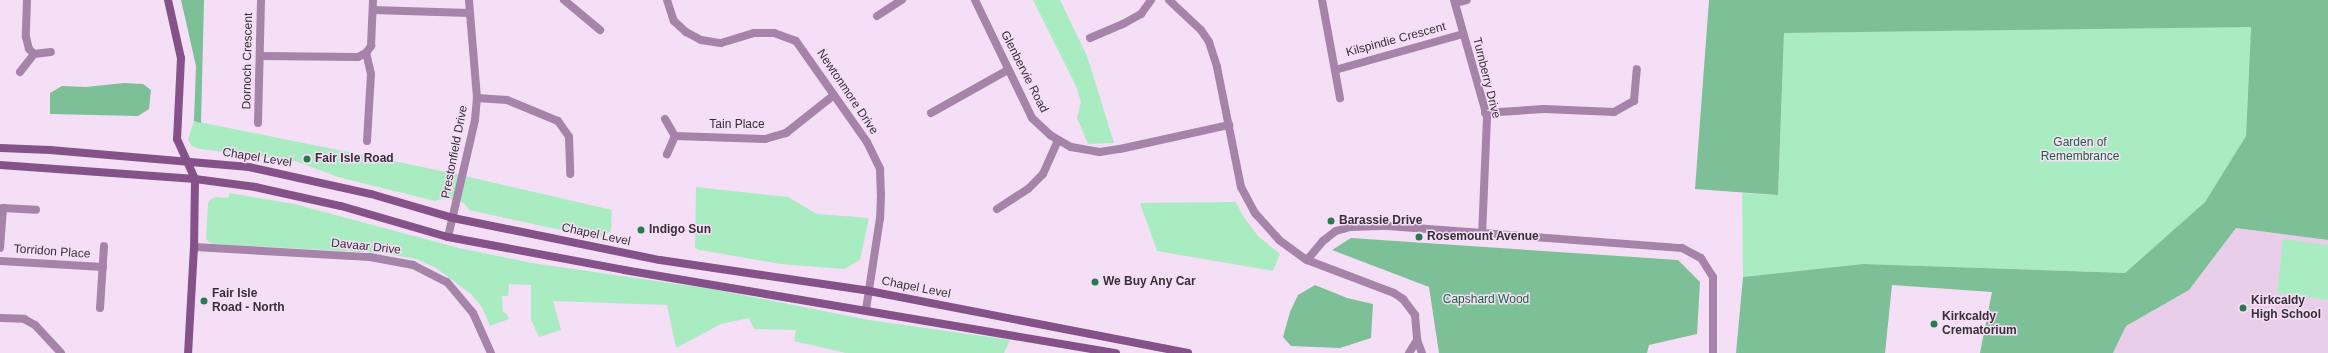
<!DOCTYPE html>
<html>
<head>
<meta charset="utf-8">
<style>
  body { margin:0 }
  #map { position:relative; width:2328px; height:353px; overflow:hidden; background:#f5dff6; font-family:Arial,sans-serif }
  div>[style] { position:absolute }
  [style*='--x'] { left:calc(var(--x)*1px); top:calc(var(--y)*1px); width:calc(var(--w)*1px); rotate:calc(var(--a)*1deg) }
  .built>* { inset:0; background:#e9ceea }
  .green>* { inset:0; background:#aaecc2 }
  .forest>* { inset:0; background:#7dbf96 }
  .street>* { height:8px; margin:-4px; padding:0 4px; transform-origin:4px; border-radius:4px; background:#a683a8 }
  .secondary>* { height:8px; margin:-4px; padding:0 4px; transform-origin:4px; border-radius:4px; background:#845288 }
  .dots>* { width:11px; height:11px; translate:-50% -50%; box-sizing:border-box; border:2px solid #f5dff6; border-radius:50% }
  span { translate:-50% -50%; white-space:nowrap; text-align:center; line-height:1.15; -webkit-text-stroke:3px #f5dff6; paint-order:stroke }
  .street-label { font-size:12px; color:#372f38 }
  .park-label { font-size:12px; color:#19643e }
  .poi-label { font-size:12px; color:#372f38; font-weight:700 }
  .left { translate:0 -50%; text-align:left }
</style>
</head>
<body>
<div id="map">
  <div class="built">
    <i style="clip-path:polygon(2236px 228px,2328px 240px,2328px 353px,2113px 353px,2126px 326px,2189px 290px)"></i>
  </div>
  <div class="green">
    <i style="clip-path:polygon(1033px 0,1060px 0,1087px 56px,1114px 143px,1088px 144px,1077px 118px,1081px 102px,1076px 86px)"></i>
    <i style="clip-path:polygon(2251px 26px,2246px 136px,2205px 202px,2125px 273px,1863px 264px,1743px 277px,1742px 193px,1778px 195px,1784px 33px)"></i>
    <i style="clip-path:polygon(194px 121px,452px 173px,612px 210px,611px 231px,601px 237px,551px 228px,469px 210px,464px 203px,445px 198px,435px 201px,338px 177px,295px 161px,200px 149px,192px 146px,188px 140px)"></i>
    <i style="clip-path:polygon(696px 187px,788px 197px,817px 214px,869px 218px,860px 260px,844px 269px,780px 264px,700px 250px,695px 248px)"></i>
    <i style="clip-path:polygon(230px 193px,294px 204px,459px 248px,532px 263px,712px 289px,869px 320px,1010px 340px,1004px 353px,846px 353px,794px 341px,796px 330px,754px 329px,749px 318px,721px 324px,676px 348px,667px 305px,553px 301px,561px 330px,539px 337px,531px 320px,531px 285px,509px 284px,508px 296px,502px 296px,503px 312px,506px 313px,509px 319px,490px 326px,482px 307px,471px 294px,436px 268px,416px 259px,382px 253px,214px 244px,209px 242px,206px 239px,208px 203px,211px 199px,217px 197px,228px 198px)"></i>
    <i style="clip-path:polygon(1236px 202px,1243px 216px,1258px 236px,1280px 254px,1273px 271px,1157px 251px,1140px 203px)"></i>
    <i style="clip-path:polygon(2283px 239px,2328px 245px,2328px 300px,2277px 293px)"></i>
  </div>
  <div class="forest">
    <i style="clip-path:polygon(181px 0,204px 0,201px 123px,194px 121px,196px 66px)"></i>
    <i style="clip-path:polygon(1709px 0,2328px 0,2328px 240px,2236px 228px,2189px 290px,2126px 326px,2113px 353px,1980px 353px,1992px 292px,1892px 285px,1885px 353px,1736px 353px,1743px 277px,1863px 264px,2125px 273px,2205px 202px,2246px 136px,2251px 27px,1784px 33px,1778px 195px,1695px 189px)"></i>
    <i style="clip-path:polygon(124px 83px,143px 84px,151px 90px,149px 109px,138px 116px,50px 114px,50px 93px,62px 86px,86px 87px)"></i>
    <i style="clip-path:polygon(1351px 238px,1678px 260px,1700px 282px,1697px 334px,1649px 345px,1647px 353px,1439px 353px,1429px 287px,1332px 250px)"></i>
    <i style="clip-path:polygon(1315px 285px,1347px 298px,1373px 304px,1371px 338px,1340px 348px,1291px 346px,1283px 337px,1290px 312px,1298px 295px)"></i>
  </div>
  <div class="street">
    <i style="--x:27;--y:0;--w:37;--a:92"></i>
    <i style="--x:26;--y:37;--w:12;--a:76"></i>
    <i style="--x:29;--y:49;--w:7;--a:45"></i>
    <i style="--x:34;--y:54;--w:17;--a:-7"></i>
    <i style="--x:564;--y:0;--w:47;--a:39.8"></i>
    <i style="--x:667;--y:0;--w:22;--a:72"></i>
    <i style="--x:674;--y:21;--w:16;--a:43"></i>
    <i style="--x:686;--y:32;--w:17;--a:28"></i>
    <i style="--x:701;--y:40;--w:20;--a:9"></i>
    <i style="--x:721;--y:43;--w:34;--a:-17"></i>
    <i style="--x:754;--y:33;--w:20;--a:0"></i>
    <i style="--x:774;--y:33;--w:23;--a:20"></i>
    <i style="--x:796;--y:41;--w:123;--a:54.9"></i>
    <i style="--x:867;--y:142;--w:30;--a:64"></i>
    <i style="--x:880;--y:169;--w:25;--a:88"></i>
    <i style="--x:881;--y:194;--w:24;--a:92"></i>
    <i style="--x:880;--y:218;--w:93;--a:98.7"></i>
    <i style="--x:975;--y:0;--w:131;--a:64.2"></i>
    <i style="--x:1032;--y:118;--w:25;--a:43"></i>
    <i style="--x:1050;--y:135;--w:24;--a:30"></i>
    <i style="--x:1071;--y:147;--w:29;--a:10"></i>
    <i style="--x:1100;--y:152;--w:20;--a:-9"></i>
    <i style="--x:1120;--y:149;--w:112;--a:-12.4"></i>
    <i style="--x:1169;--y:0;--w:44;--a:43.2"></i>
    <i style="--x:1201;--y:30;--w:14;--a:56"></i>
    <i style="--x:1209;--y:42;--w:26;--a:72"></i>
    <i style="--x:1217;--y:67;--w:122;--a:78.7"></i>
    <i style="--x:1241;--y:187;--w:30;--a:62"></i>
    <i style="--x:1255;--y:213;--w:36;--a:48"></i>
    <i style="--x:1279;--y:240;--w:34;--a:36"></i>
    <i style="--x:1307;--y:260;--w:93;--a:20.8"></i>
    <i style="--x:1394;--y:293;--w:11;--a:34"></i>
    <i style="--x:1403;--y:299;--w:20;--a:53"></i>
    <i style="--x:1415;--y:315;--w:25;--a:85"></i>
    <i style="--x:1417;--y:340;--w:14;--a:69"></i>
    <i style="--x:1322;--y:0;--w:100;--a:79.6"></i>
    <i style="--x:1454;--y:0;--w:122;--a:74.2"></i>
    <i style="--x:1487;--y:117;--w:117;--a:92.4"></i>
    <i style="--x:1455;--y:3;--w:12;--a:-14"></i>
    <i style="--x:373;--y:10;--w:96;--a:1.8"></i>
    <i style="--x:877;--y:16;--w:30;--a:-33"></i>
    <i style="--x:1090;--y:38;--w:36;--a:-23"></i>
    <i style="--x:1123;--y:24;--w:21;--a:-29"></i>
    <i style="--x:1141;--y:14;--w:17;--a:-54"></i>
    <i style="--x:260;--y:56;--w:98;--a:0.6"></i>
    <i style="--x:358;--y:57;--w:9;--a:-27"></i>
    <i style="--x:1335;--y:70;--w:133;--a:-15.7"></i>
    <i style="--x:20;--y:72;--w:23;--a:-52"></i>
    <i style="--x:477;--y:98;--w:30;--a:4"></i>
    <i style="--x:507;--y:100;--w:55;--a:22.4"></i>
    <i style="--x:558;--y:121;--w:19;--a:55"></i>
    <i style="--x:569;--y:137;--w:37;--a:88"></i>
    <i style="--x:931;--y:113;--w:88;--a:-29.2"></i>
    <i style="--x:1485;--y:113;--w:59;--a:-3.9"></i>
    <i style="--x:1544;--y:109;--w:70;--a:2.5"></i>
    <i style="--x:1614;--y:112;--w:23;--a:-29"></i>
    <i style="--x:1634;--y:101;--w:32;--a:-85"></i>
    <i style="--x:665;--y:119;--w:20;--a:60"></i>
    <i style="--x:675;--y:136;--w:20;--a:114"></i>
    <i style="--x:258;--y:123;--w:123;--a:-88.6"></i>
    <i style="--x:675;--y:136;--w:90;--a:1.9"></i>
    <i style="--x:765;--y:139;--w:22;--a:-16"></i>
    <i style="--x:786;--y:133;--w:61;--a:-38.4"></i>
    <i style="--x:367;--y:141;--w:67;--a:-86.6"></i>
    <i style="--x:371;--y:74;--w:22;--a:-103"></i>
    <i style="--x:366;--y:53;--w:9;--a:-54"></i>
    <i style="--x:371;--y:46;--w:46;--a:-87.5"></i>
    <i style="--x:997;--y:209;--w:37;--a:-33"></i>
    <i style="--x:1028;--y:189;--w:21;--a:-45"></i>
    <i style="--x:1043;--y:174;--w:37;--a:-66"></i>
    <i style="--x:448;--y:237;--w:120;--a:-77"></i>
    <i style="--x:475;--y:120;--w:22;--a:-85"></i>
    <i style="--x:477;--y:98;--w:98;--a:-94.7"></i>
    <i style="--x:194;--y:247;--w:176;--a:3.3"></i>
    <i style="--x:370;--y:257;--w:44;--a:10.5"></i>
    <i style="--x:413;--y:265;--w:38;--a:27"></i>
    <i style="--x:447;--y:282;--w:40;--a:50"></i>
    <i style="--x:473;--y:313;--w:44;--a:65.8"></i>
    <i style="--x:0;--y:248;--w:40;--a:-85.7"></i>
    <i style="--x:3;--y:208;--w:33;--a:3"></i>
    <i style="--x:1307;--y:260;--w:25;--a:-50"></i>
    <i style="--x:1323;--y:241;--w:16;--a:-38"></i>
    <i style="--x:1336;--y:231;--w:15;--a:-16"></i>
    <i style="--x:1350;--y:227;--w:38;--a:-2"></i>
    <i style="--x:1388;--y:226;--w:295;--a:4.3"></i>
    <i style="--x:1682;--y:248;--w:21;--a:28"></i>
    <i style="--x:1701;--y:258;--w:22;--a:58"></i>
    <i style="--x:1713;--y:277;--w:76;--a:90"></i>
    <i style="--x:0;--y:261;--w:103;--a:3.3"></i>
    <i style="--x:100;--y:308;--w:62;--a:-86.3"></i>
    <i style="--x:0;--y:318;--w:24;--a:2"></i>
    <i style="--x:24;--y:319;--w:13;--a:29"></i>
    <i style="--x:35;--y:325;--w:38;--a:47"></i>
    <i style="--x:1409;--y:353;--w:15;--a:-58"></i>
  </div>
  <div class="secondary">
    <i style="--x:168;--y:0;--w:59;--a:77.4"></i>
    <i style="--x:181;--y:58;--w:81;--a:92.8"></i>
    <i style="--x:177;--y:139;--w:44;--a:65.8"></i>
    <i style="--x:195;--y:179;--w:68;--a:90.8"></i>
    <i style="--x:194;--y:247;--w:106;--a:93.2"></i>
    <i style="--x:0;--y:148;--w:50;--a:2.3"></i>
    <i style="--x:50;--y:150;--w:200;--a:4.9"></i>
    <i style="--x:249;--y:167;--w:125;--a:12.5"></i>
    <i style="--x:371;--y:194;--w:85;--a:16.3"></i>
    <i style="--x:453;--y:218;--w:211;--a:11.5"></i>
    <i style="--x:660;--y:260;--w:211;--a:8.4"></i>
    <i style="--x:869;--y:291;--w:325;--a:11"></i>
    <i style="--x:0;--y:165;--w:196;--a:4.1"></i>
    <i style="--x:195;--y:179;--w:61;--a:7.6"></i>
    <i style="--x:255;--y:187;--w:88;--a:12.5"></i>
    <i style="--x:341;--y:206;--w:111;--a:16.2"></i>
    <i style="--x:448;--y:237;--w:179;--a:10.6"></i>
    <i style="--x:624;--y:270;--w:499;--a:9.6"></i>
  </div>
  <div class="dots">
    <i style="left:307px;top:159px;background:#267c4f"></i>
    <i style="left:1331px;top:221px;background:#267c4f"></i>
    <i style="left:641px;top:230px;background:#267c4f"></i>
    <i style="left:1419px;top:237px;background:#267c4f"></i>
    <i style="left:1095px;top:282px;background:#267c4f"></i>
    <i style="left:204px;top:301px;background:#267c4f"></i>
    <i style="left:2243px;top:308px;background:#267c4f"></i>
    <i style="left:1934px;top:324px;background:#267c4f"></i>
  </div>
  <div class="street-label">
    <span style="left:1396px;top:40px;rotate:-15deg">Kilspindie Crescent</span>
    <span style="left:248px;top:61px;rotate:-89deg">Dornoch Crescent</span>
    <span style="left:1024px;top:72px;rotate:63deg">Glenbervie Road</span>
    <span style="left:1486px;top:78px;rotate:76deg">Turnberry Drive</span>
    <span style="left:847px;top:92px;rotate:56deg">Newtonmore Drive</span>
    <span style="left:737px;top:125px">Tain Place</span>
    <span style="left:455px;top:152px;rotate:-79deg">Prestonfield Drive</span>
    <span style="left:257px;top:158px;rotate:9deg">Chapel Level</span>
    <span style="left:596px;top:235px;rotate:12deg">Chapel Level</span>
    <span style="left:366px;top:247px;rotate:6deg">Davaar Drive</span>
    <span style="left:52px;top:252px;rotate:4deg">Torridon Place</span>
    <span style="left:916px;top:288px;rotate:11deg">Chapel Level</span>
  </div>
  <div class="park-label">
    <span style="left:2080px;top:150px">Garden of<br>Remembrance</span>
    <span style="left:1486px;top:300px">Capshard Wood</span>
  </div>
  <div class="poi-label">
    <span class="left" style="left:315px;top:159px">Fair Isle Road</span>
    <span class="left" style="left:1339px;top:221px">Barassie Drive</span>
    <span class="left" style="left:649px;top:230px">Indigo Sun</span>
    <span class="left" style="left:1427px;top:237px">Rosemount Avenue</span>
    <span class="left" style="left:1103px;top:282px">We Buy Any Car</span>
    <span class="left" style="left:212px;top:301px">Fair Isle<br>Road - North</span>
    <span class="left" style="left:2251px;top:308px">Kirkcaldy<br>High School</span>
    <span class="left" style="left:1942px;top:324px">Kirkcaldy<br>Crematorium</span>
  </div>
</div>
</body>
</html>
